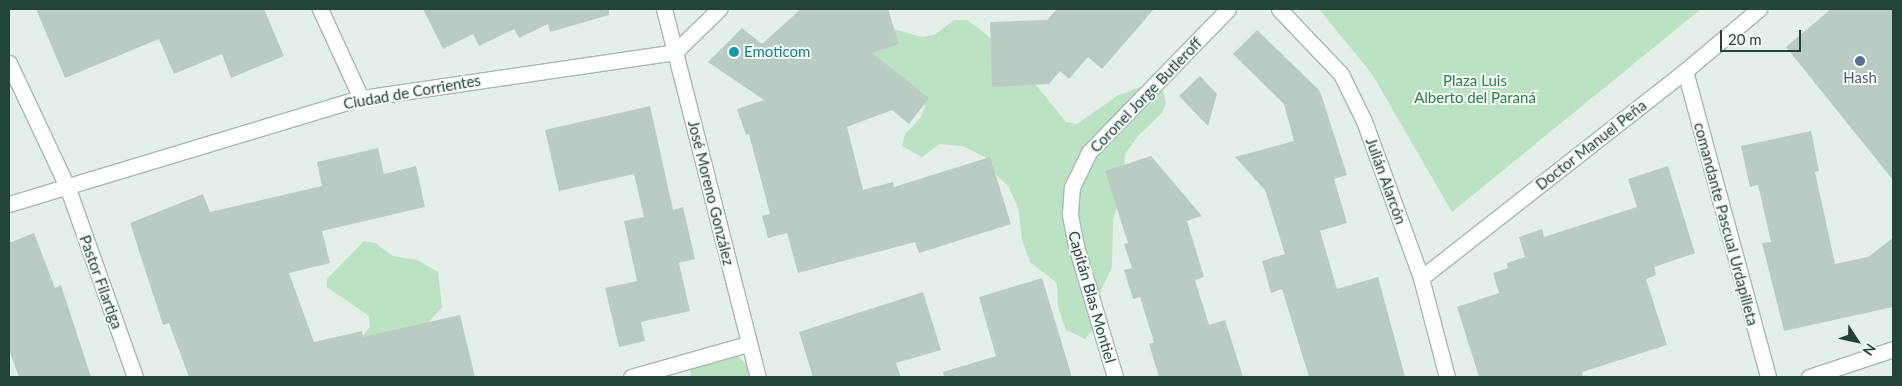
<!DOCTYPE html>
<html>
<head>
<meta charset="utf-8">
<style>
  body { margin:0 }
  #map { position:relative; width:1902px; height:386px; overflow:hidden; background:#e5efea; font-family:Lato,sans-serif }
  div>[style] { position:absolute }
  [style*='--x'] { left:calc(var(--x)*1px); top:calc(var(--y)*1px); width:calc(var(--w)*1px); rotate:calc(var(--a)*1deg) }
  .green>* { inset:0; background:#bce2c4 }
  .building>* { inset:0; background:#bacbc3 }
  .roads { filter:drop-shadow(1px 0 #a7b8b1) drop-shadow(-1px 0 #a7b8b1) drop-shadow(0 1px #a7b8b1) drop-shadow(0 -1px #a7b8b1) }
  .service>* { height:15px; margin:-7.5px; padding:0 7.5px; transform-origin:7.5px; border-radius:7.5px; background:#fff }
  .minor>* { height:15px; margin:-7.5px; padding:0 7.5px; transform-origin:7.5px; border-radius:7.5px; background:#fff }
  .dots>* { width:14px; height:14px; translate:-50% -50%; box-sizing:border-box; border:2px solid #f6fbf8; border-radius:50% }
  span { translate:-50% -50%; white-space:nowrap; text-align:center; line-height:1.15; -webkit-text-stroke:4px #f6fbf8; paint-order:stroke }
  .culture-label { font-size:15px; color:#0d838f }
  .left { translate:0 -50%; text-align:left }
  .service-label { font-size:15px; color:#4e5e75 }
  .park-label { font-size:15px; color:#287f43 }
  .street-label { font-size:15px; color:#224338 }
  .frame { position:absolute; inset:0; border:10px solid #224338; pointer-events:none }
  .north { position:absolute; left:1832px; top:316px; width:50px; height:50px; -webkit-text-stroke:4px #f6fbf8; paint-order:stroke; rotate:125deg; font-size:14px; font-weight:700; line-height:20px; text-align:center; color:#224338 }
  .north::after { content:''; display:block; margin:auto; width:18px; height:22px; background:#224338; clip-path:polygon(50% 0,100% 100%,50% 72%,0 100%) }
  .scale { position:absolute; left:1720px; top:30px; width:81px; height:22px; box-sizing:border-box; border:2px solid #224338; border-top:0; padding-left:6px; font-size:15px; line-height:18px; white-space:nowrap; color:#224338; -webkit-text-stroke:4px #f6fbf8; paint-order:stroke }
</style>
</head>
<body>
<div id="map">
  <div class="green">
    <i style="clip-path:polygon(1319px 9px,1701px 9px,1452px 212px,1372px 74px)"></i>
    <i style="clip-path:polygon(954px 20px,967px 20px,986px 34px,1036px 85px,1066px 122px,1077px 124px,1117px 96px,1140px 87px,1163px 91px,1166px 103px,1162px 113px,1138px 136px,1125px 154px,1123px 189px,1113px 220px,1112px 267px,1098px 297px,1092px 331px,1085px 339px,1066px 330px,1058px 307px,1057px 283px,1030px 262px,1022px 240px,1018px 207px,1008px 186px,992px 171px,993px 165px,985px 157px,962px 146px,940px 144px,922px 157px,902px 146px,905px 134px,921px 117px,925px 106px,923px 94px,870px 66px,873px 44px,890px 28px,922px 37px,934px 35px)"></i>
    <i style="clip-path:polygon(364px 241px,375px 243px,393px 256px,417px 260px,438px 272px,442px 307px,427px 324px,356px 344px,370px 327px,369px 316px,327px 287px,327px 279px)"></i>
    <i style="clip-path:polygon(736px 353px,756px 377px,691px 377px,690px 369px,695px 360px)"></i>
  </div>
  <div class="building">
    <i style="clip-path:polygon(36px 9px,264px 9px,284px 56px,231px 78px,222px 54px,174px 74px,159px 39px,65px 78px)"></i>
    <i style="clip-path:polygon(423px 9px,609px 9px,609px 15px,550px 32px,548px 24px,519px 38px,514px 29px,479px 46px,473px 34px,443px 49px)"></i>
    <i style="clip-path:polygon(801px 9px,888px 9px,899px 44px,872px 53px,929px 98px,909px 124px,892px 110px,847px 127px,863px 190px,893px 182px,894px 187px,990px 157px,1011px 224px,919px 253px,915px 242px,798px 273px,787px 233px,768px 238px,762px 216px,770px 214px,749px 134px,746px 135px,737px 109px,764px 100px,708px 62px,742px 28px,762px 44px)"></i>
    <i style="clip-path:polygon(1057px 9px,1154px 9px,1102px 69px,1088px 57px,1069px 79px,1060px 71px,1049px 84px,992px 87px,990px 22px,1047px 20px)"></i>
    <i style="clip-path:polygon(1831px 9px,1893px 9px,1893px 180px,1786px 47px)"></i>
    <i style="clip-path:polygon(1257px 30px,1320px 91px,1347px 175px,1334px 179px,1347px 223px,1320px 231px,1337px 289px,1378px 277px,1405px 377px,1309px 377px,1282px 289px,1271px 293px,1262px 261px,1285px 254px,1265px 190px,1235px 157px,1294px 141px,1284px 104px,1233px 54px)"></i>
    <i style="clip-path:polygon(1200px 76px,1217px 94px,1208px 126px,1179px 96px)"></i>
    <i style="clip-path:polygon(650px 106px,673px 210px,683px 207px,695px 259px,679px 263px,690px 311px,641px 322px,645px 341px,619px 347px,605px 288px,637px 281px,624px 221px,644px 217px,634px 174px,559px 191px,545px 130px)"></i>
    <i style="clip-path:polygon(1811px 131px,1819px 171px,1815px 172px,1835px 264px,1868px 257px,1893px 238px,1893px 307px,1784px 331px,1762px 243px,1771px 242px,1758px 185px,1750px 187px,1741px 146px)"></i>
    <i style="clip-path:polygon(378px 148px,384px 174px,416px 166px,425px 207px,322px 231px,330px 263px,289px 273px,314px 342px,362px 331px,363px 337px,460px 315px,475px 377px,189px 377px,169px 323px,163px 325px,130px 223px,203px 194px,210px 212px,322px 186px,317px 162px)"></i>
    <i style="clip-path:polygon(1151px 156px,1202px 216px,1187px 221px,1204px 277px,1195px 280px,1209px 325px,1225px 320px,1243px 377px,1159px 377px,1149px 344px,1154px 342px,1140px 297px,1133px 299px,1124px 270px,1132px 268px,1124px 244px,1128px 243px,1105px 171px)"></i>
    <i style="clip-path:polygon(1668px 166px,1695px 253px,1654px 267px,1656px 275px,1646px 279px,1667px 345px,1582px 372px,1583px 377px,1479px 377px,1457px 307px,1499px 293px,1493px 273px,1508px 268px,1507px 263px,1525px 257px,1519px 237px,1542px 229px,1544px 237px,1637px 207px,1628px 179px)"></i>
    <i style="clip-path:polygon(34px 233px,55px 288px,61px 285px,91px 377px,19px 377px,9px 350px,9px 243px)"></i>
    <i style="clip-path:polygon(1042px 278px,1072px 377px,944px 377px,943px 372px,996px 356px,979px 297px)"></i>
    <i style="clip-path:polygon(923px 292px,941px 350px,896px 363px,901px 377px,813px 377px,799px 332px)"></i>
  </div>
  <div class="roads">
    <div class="service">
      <i style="--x:664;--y:9;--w:44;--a:75.7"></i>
    </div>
    <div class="minor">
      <i style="--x:320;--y:9;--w:98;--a:65.3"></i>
      <i style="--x:1279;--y:9;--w:90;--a:46.4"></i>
      <i style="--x:1341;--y:74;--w:52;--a:63.9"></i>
      <i style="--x:1364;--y:121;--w:167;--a:70"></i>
      <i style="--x:1421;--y:278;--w:102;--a:75.3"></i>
      <i style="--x:675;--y:52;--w:335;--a:75.7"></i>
      <i style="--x:9;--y:63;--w:136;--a:64.8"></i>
      <i style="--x:67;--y:186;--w:203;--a:70.4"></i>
      <i style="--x:1685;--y:71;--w:317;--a:74.8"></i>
      <i style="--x:9;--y:204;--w:368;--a:-16.8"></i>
      <i style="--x:361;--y:98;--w:317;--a:-8.3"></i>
      <i style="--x:675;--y:52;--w:62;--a:-44.3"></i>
      <i style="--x:1421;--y:278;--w:335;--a:-38.1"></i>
      <i style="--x:1685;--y:71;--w:97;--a:-40"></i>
      <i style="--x:631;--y:377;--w:122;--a:-15.8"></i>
      <i style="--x:1115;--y:377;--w:137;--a:-106.6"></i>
      <i style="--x:1076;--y:246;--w:33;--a:-101"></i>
      <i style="--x:1070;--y:214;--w:27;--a:-86"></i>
      <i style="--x:1072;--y:187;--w:39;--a:-64"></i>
      <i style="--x:1089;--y:152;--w:199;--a:-45.8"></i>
      <i style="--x:1809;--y:377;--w:89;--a:-18.4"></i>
    </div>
  </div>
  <div class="dots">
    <i style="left:734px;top:52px;background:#0f9aa8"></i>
    <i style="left:1860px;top:61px;background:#5c6f8a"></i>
  </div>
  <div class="culture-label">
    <span class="left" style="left:744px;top:52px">Emoticom</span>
  </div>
  <div class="service-label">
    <span style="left:1860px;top:78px">Hash</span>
  </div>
  <div class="park-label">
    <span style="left:1475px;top:89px">Plaza Luis<br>Alberto del Paraná</span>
  </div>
  <div class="street-label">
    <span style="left:412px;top:92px;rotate:-10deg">Ciudad de Corrientes</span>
    <span style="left:1146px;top:95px;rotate:-46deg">Coronel Jorge Butleroff</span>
    <span style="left:1591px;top:145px;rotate:-38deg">Doctor Manuel Peña</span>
    <span style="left:1386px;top:181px;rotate:70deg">Julián Alarcón</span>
    <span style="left:711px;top:193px;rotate:76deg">José Moreno González</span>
    <span style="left:1726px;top:224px;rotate:75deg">comandante Pascual Urdapilleta</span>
    <span style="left:101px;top:282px;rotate:70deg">Pastor Filartiga</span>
    <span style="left:1092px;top:297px;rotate:74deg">Capitán Blas Montiel</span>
  </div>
  <div class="frame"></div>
  <div class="north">N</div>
  <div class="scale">20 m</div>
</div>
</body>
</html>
